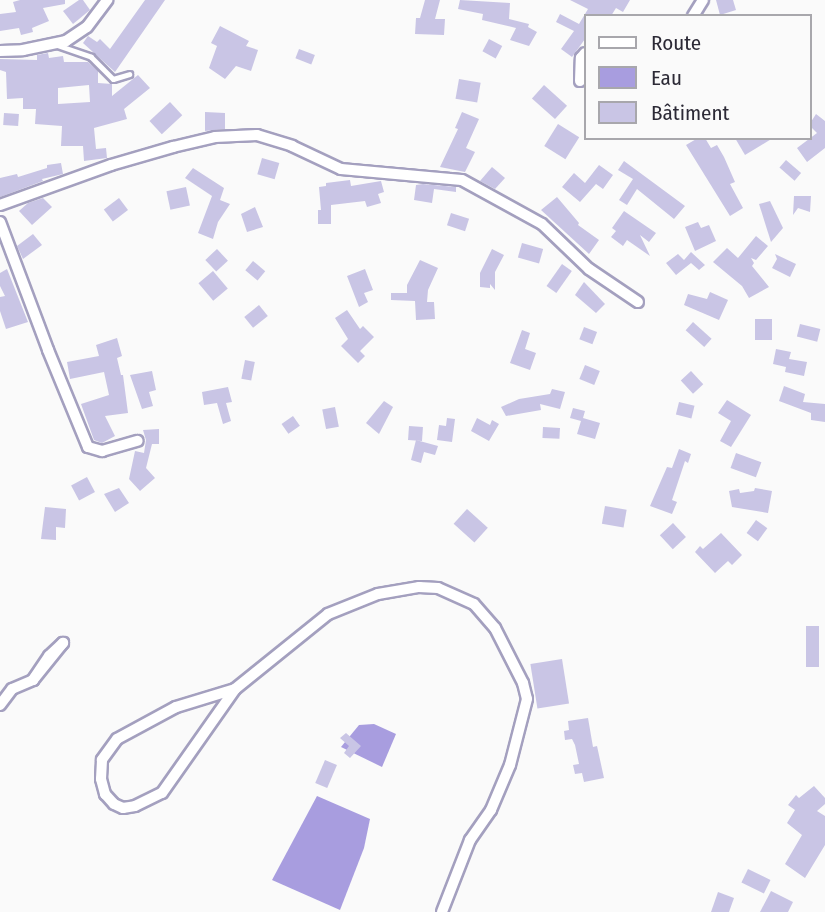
<!DOCTYPE html>
<html>
<head>
<meta charset="utf-8">
<style>
  body { margin:0 }
  #map { position:relative; width:825px; height:912px; overflow:hidden; background:#fafafa; font-family:"Fira Sans Condensed",sans-serif }
  div>[style] { position:absolute }
  [style*='--x'] { left:calc(var(--x)*1px); top:calc(var(--y)*1px); width:calc(var(--w)*1px); rotate:calc(var(--a)*1deg) }
  .water>* { inset:0; background:#a89ddf }
  .building>* { inset:0; background:#c9c5e5; transform-origin:0 0 }
  .roads { filter:drop-shadow(2px 0 #a4a0bf) drop-shadow(-2px 0 #a4a0bf) drop-shadow(0 2px #a4a0bf) drop-shadow(0 -2px #a4a0bf) }
  .service>* { height:5px; margin:-2.5px; padding:0 2.5px; transform-origin:2.5px; border-radius:2.5px; background:#fff }
  .minor>* { height:10px; margin:-5px; padding:0 5px; transform-origin:5px; border-radius:5px; background:#fff }
  span { translate:-50% -50%; white-space:nowrap; text-align:center; line-height:1.15; -webkit-text-stroke:6px #fafafa; paint-order:stroke }
  .legend { position:absolute; left:584px; top:14px; width:228px; height:126px; box-sizing:border-box; background:#fafafa; border:2px solid #a8a7ac; margin:0; padding:9px 12px; list-style:none; font-size:21px; color:#2c2a36 }
  .legend li { display:flex; align-items:center; gap:14px; height:35px }
  .legend b { width:35px; border:2px solid #a8a7ac }
</style>
</head>
<body>
<div id="map">
  <div class="water">
    <i style="clip-path:polygon(374px 724px,396px 734px,382px 767px,341px 747px,359px 725px)"></i>
    <i style="clip-path:polygon(317px 796px,370px 819px,364px 848px,340px 910px,272px 880px)"></i>
  </div>
  <div class="building">
    <i style="clip-path:polygon(20px 0,65px 0,65px 4px,43px 8px,49px 21px,32px 28px,33px 32px,21px 35px,19px 28px,0 31px,0 14px,16px 12px,13px 2px)"></i>
    <i style="clip-path:polygon(79px 0,83px 0,90px 10px,73px 24px,63px 11px)"></i>
    <i style="clip-path:polygon(145px 0,165px 0,115px 72px,83px 43px,88px 36px,97px 42px,100px 39px,110px 49px)"></i>
    <i style="clip-path:polygon(425px 0,440px 0,435px 19px,445px 19px,444px 35px,415px 34px,416px 18px,420px 18px)"></i>
    <i style="clip-path:polygon(460px 0,510px 3px,509px 19px,529px 24px,528px 27px,537px 32px,529px 46px,510px 40px,516px 28px,482px 20px,483px 14px,458px 9px)"></i>
    <i style="clip-path:polygon(570px 0,630px 0,623px 12px,616px 8px,611px 16px,585px 16px,585px 39px,572px 57px,561px 49px,574px 31px,556px 22px,560px 14px,579px 24px,588px 9px)"></i>
    <i style="clip-path:polygon(716px 0,733px 0,736px 10px,720px 15px)"></i>
    <i style="clip-path:polygon(220px 26px,249px 41px,246px 46px,258px 50px,251px 71px,236px 66px,225px 79px,209px 68px,217px 46px,211px 43px)"></i>
    <i style="left:489px;top:39px;width:15px;height:14px;rotate:28deg"></i>
    <i style="left:299px;top:49px;width:17px;height:10px;rotate:21deg"></i>
    <i style="clip-path:polygon(evenodd,48px 53px,49px 58px,63px 56px,64px 62px,88px 62px,98px 71px,98px 83px,112px 84px,112px 96px,138px 75px,150px 88px,124px 109px,127px 119px,94px 128px,96px 149px,106px 148px,107px 158px,84px 161px,83px 146px,61px 146px,62px 126px,35px 124px,36px 109px,23px 109px,23px 98px,7px 99px,6px 72px,0 70px,0 59px,37px 60px,37px 55px,48px 53px,89px 85px,90px 102px,58px 104px,58px 88px,89px 85px)"></i>
    <i style="left:459px;top:79px;width:22px;height:20px;rotate:10deg"></i>
    <i style="left:544px;top:85px;width:31px;height:18px;rotate:42deg"></i>
    <i style="left:170px;top:102px;width:18px;height:28px;rotate:47deg"></i>
    <i style="clip-path:polygon(205px 112px,225px 113px,225px 129px,205px 131px)"></i>
    <i style="clip-path:polygon(462px 112px,479px 119px,466px 148px,475px 152px,465px 172px,440px 167px,458px 129px,455px 128px)"></i>
    <i style="left:4px;top:113px;width:15px;height:12px;rotate:4deg"></i>
    <i style="clip-path:polygon(816px 114px,825px 121px,825px 148px,807px 162px,797px 148px,817px 133px,809px 125px)"></i>
    <i style="left:558px;top:124px;width:25px;height:26px;rotate:32deg"></i>
    <i style="clip-path:polygon(698px 138px,705px 138px,711px 148px,717px 145px,724px 157px,735px 182px,730px 184px,743px 208px,730px 216px,686px 145px)"></i>
    <i style="clip-path:polygon(735px 138px,773px 138px,745px 155px)"></i>
    <i style="left:262px;top:158px;width:18px;height:17px;rotate:16deg"></i>
    <i style="left:786px;top:160px;width:20px;height:10px;rotate:41deg"></i>
    <i style="clip-path:polygon(624px 161px,685px 206px,674px 219px,637px 189px,627px 205px,619px 200px,633px 179px,618px 170px)"></i>
    <i style="clip-path:polygon(61px 163px,63px 174px,42px 179px,43px 181px,0 197px,0 178px,17px 174px,18px 177px,47px 168px,47px 165px)"></i>
    <i style="clip-path:polygon(599px 165px,613px 175px,603px 189px,596px 184px,580px 202px,562px 187px,574px 173px,585px 183px)"></i>
    <i style="clip-path:polygon(492px 167px,505px 178px,495px 189px,480px 181px)"></i>
    <i style="clip-path:polygon(193px 168px,224px 188px,220px 200px,230px 204px,218px 222px,213px 239px,198px 233px,212px 196px,185px 178px)"></i>
    <i style="clip-path:polygon(350px 180px,351px 186px,381px 181px,384px 192px,378px 194px,381px 203px,367px 207px,365px 201px,331px 205px,331px 224px,318px 224px,318px 210px,321px 210px,319px 187px,326px 186px,326px 183px)"></i>
    <i style="clip-path:polygon(416px 185px,423px 184px,456px 187px,456px 192px,434px 189px,432px 203px,414px 200px)"></i>
    <i style="left:186px;top:187px;width:19px;height:20px;rotate:78deg"></i>
    <i style="clip-path:polygon(794px 196px,811px 196px,810px 212px,798px 208px,793px 215px)"></i>
    <i style="clip-path:polygon(557px 197px,579px 223px,578px 225px,599px 240px,589px 254px,541px 210px)"></i>
    <i style="clip-path:polygon(43px 198px,52px 207px,32px 225px,19px 211px,28px 203px)"></i>
    <i style="left:119px;top:198px;width:15px;height:19px;rotate:53deg"></i>
    <i style="clip-path:polygon(770px 201px,783px 228px,771px 242px,759px 204px)"></i>
    <i style="clip-path:polygon(255px 207px,263px 227px,247px 232px,241px 214px)"></i>
    <i style="clip-path:polygon(624px 211px,656px 233px,649px 242px,640px 235px,650px 256px,627px 240px,623px 246px,611px 237px,616px 231px,612px 228px)"></i>
    <i style="left:451px;top:213px;width:19px;height:13px;rotate:18deg"></i>
    <i style="clip-path:polygon(698px 222px,701px 228px,709px 225px,716px 241px,695px 251px,685px 227px)"></i>
    <i style="clip-path:polygon(33px 234px,42px 245px,23px 259px,17px 246px)"></i>
    <i style="clip-path:polygon(756px 236px,768px 246px,756px 260px,751px 258px,754px 263px,752px 266px,769px 287px,749px 298px,742px 286px,713px 262px,727px 248px,738px 258px)"></i>
    <i style="left:522px;top:243px;width:22px;height:15px;rotate:16deg"></i>
    <i style="left:217px;top:249px;width:16px;height:16px;rotate:47deg"></i>
    <i style="clip-path:polygon(492px 249px,504px 255px,495px 272px,495px 290px,490px 284px,490px 288px,480px 287px,480px 273px)"></i>
    <i style="clip-path:polygon(691px 252px,705px 265px,699px 270px,691px 263px,676px 275px,666px 263px,678px 254px,684px 260px)"></i>
    <i style="clip-path:polygon(775px 254px,796px 264px,790px 277px,772px 268px,777px 259px)"></i>
    <i style="clip-path:polygon(420px 260px,438px 268px,428px 290px,427px 302px,434px 302px,435px 319px,416px 320px,415px 301px,391px 300px,391px 293px,407px 293px,407px 285px)"></i>
    <i style="left:253px;top:261px;width:16px;height:12px;rotate:40deg"></i>
    <i style="left:562px;top:264px;width:12px;height:27px;rotate:35deg"></i>
    <i style="clip-path:polygon(7px 269px,28px 322px,6px 329px,0 311px,0 297px,5px 296px,0 286px,0 273px)"></i>
    <i style="clip-path:polygon(365px 269px,373px 290px,364px 293px,368px 302px,359px 307px,347px 276px)"></i>
    <i style="left:213px;top:271px;width:23px;height:19px;rotate:50deg"></i>
    <i style="clip-path:polygon(584px 282px,605px 304px,596px 313px,575px 295px)"></i>
    <i style="clip-path:polygon(710px 292px,728px 300px,719px 320px,684px 305px,688px 294px,707px 299px)"></i>
    <i style="left:259px;top:305px;width:14px;height:19px;rotate:51deg"></i>
    <i style="clip-path:polygon(347px 310px,360px 329px,363px 326px,374px 337px,360px 351px,365px 356px,358px 363px,341px 346px,348px 339px,335px 318px)"></i>
    <i style="left:755px;top:319px;width:17px;height:21px"></i>
    <i style="left:693px;top:322px;width:25px;height:11px;rotate:42deg"></i>
    <i style="left:800px;top:324px;width:21px;height:13px;rotate:14deg"></i>
    <i style="left:584px;top:327px;width:14px;height:13px;rotate:21deg"></i>
    <i style="clip-path:polygon(522px 330px,530px 333px,525px 349px,536px 353px,530px 370px,510px 363px)"></i>
    <i style="clip-path:polygon(117px 338px,122px 356px,117px 358px,121px 375px,123px 375px,128px 413px,105px 416px,115px 436px,102px 443px,94px 440px,81px 404px,109px 395px,104px 372px,70px 379px,67px 362px,99px 356px,96px 345px)"></i>
    <i style="clip-path:polygon(776px 349px,791px 352px,789px 359px,807px 362px,804px 376px,785px 372px,786px 367px,773px 364px)"></i>
    <i style="left:245px;top:360px;width:10px;height:19px;rotate:11deg"></i>
    <i style="left:585px;top:365px;width:16px;height:15px;rotate:22deg"></i>
    <i style="clip-path:polygon(152px 371px,156px 390px,149px 392px,153px 406px,142px 409px,130px 375px)"></i>
    <i style="left:691px;top:371px;width:18px;height:14px;rotate:47deg"></i>
    <i style="clip-path:polygon(784px 386px,805px 394px,803px 402px,825px 404px,825px 422px,811px 420px,811px 413px,779px 401px)"></i>
    <i style="clip-path:polygon(228px 387px,232px 402px,226px 403px,231px 421px,223px 424px,217px 403px,204px 405px,202px 392px)"></i>
    <i style="clip-path:polygon(552px 389px,565px 392px,560px 409px,540px 404px,541px 410px,506px 416px,501px 407px,519px 399px,550px 394px)"></i>
    <i style="clip-path:polygon(727px 400px,751px 415px,731px 447px,720px 441px,731px 421px,718px 413px)"></i>
    <i style="clip-path:polygon(384px 401px,393px 407px,379px 434px,366px 423px)"></i>
    <i style="left:679px;top:402px;width:16px;height:13px;rotate:14deg"></i>
    <i style="left:335px;top:407px;width:20px;height:13px;rotate:79deg"></i>
    <i style="clip-path:polygon(573px 408px,585px 411px,583px 418px,600px 423px,595px 439px,577px 434px,581px 421px,570px 418px)"></i>
    <i style="left:293px;top:416px;width:12px;height:14px;rotate:55deg"></i>
    <i style="clip-path:polygon(447px 418px,455px 419px,452px 442px,437px 440px,439px 425px,446px 426px)"></i>
    <i style="clip-path:polygon(477px 418px,490px 425px,492px 420px,499px 424px,489px 441px,471px 431px)"></i>
    <i style="left:409px;top:426px;width:14px;height:14px;rotate:4deg"></i>
    <i style="left:543px;top:427px;width:17px;height:11px;rotate:3deg"></i>
    <i style="clip-path:polygon(159px 429px,159px 444px,152px 444px,146px 468px,155px 478px,140px 491px,129px 479px,135px 451px,144px 453px,146px 440px,143px 430px)"></i>
    <i style="clip-path:polygon(416px 440px,438px 446px,435px 455px,424px 452px,421px 463px,411px 460px)"></i>
    <i style="clip-path:polygon(679px 449px,691px 454px,688px 463px,685px 461px,672px 500px,677px 502px,672px 514px,650px 506px,667px 467px,672px 468px)"></i>
    <i style="left:736px;top:453px;width:27px;height:16px;rotate:20deg"></i>
    <i style="left:87px;top:477px;width:17px;height:18px;rotate:62deg"></i>
    <i style="clip-path:polygon(119px 488px,129px 503px,115px 512px,104px 494px)"></i>
    <i style="clip-path:polygon(755px 488px,772px 491px,768px 513px,732px 507px,729px 491px,739px 489px,740px 493px,754px 491px)"></i>
    <i style="left:605px;top:506px;width:22px;height:18px;rotate:10deg"></i>
    <i style="clip-path:polygon(45px 507px,66px 509px,65px 528px,56px 527px,56px 540px,41px 539px)"></i>
    <i style="left:467px;top:509px;width:28px;height:20px;rotate:42deg"></i>
    <i style="left:756px;top:520px;width:14px;height:16px;rotate:36deg"></i>
    <i style="left:673px;top:523px;width:19px;height:18px;rotate:47deg"></i>
    <i style="clip-path:polygon(721px 533px,742px 555px,732px 565px,728px 561px,715px 573px,695px 552px,700px 546px,703px 549px)"></i>
    <i style="left:806px;top:626px;width:13px;height:41px"></i>
    <i style="left:562px;top:659px;width:45px;height:32px;rotate:81deg"></i>
    <i style="clip-path:polygon(588px 718px,593px 747px,597px 746px,604px 778px,584px 782px,582px 773px,575px 774px,573px 765px,579px 764px,575px 745px,572px 739px,565px 740px,564px 731px,569px 730px,568px 721px)"></i>
    <i style="clip-path:polygon(346px 733px,361px 746px,350px 758px,344px 753px,349px 746px,340px 738px)"></i>
    <i style="left:325px;top:760px;width:13px;height:25px;rotate:23deg"></i>
    <i style="clip-path:polygon(814px 786px,825px 798px,825px 804px,817px 811px,825px 816px,825px 845px,805px 878px,785px 864px,802px 835px,787px 823px,795px 810px,788px 805px,796px 795px,799px 798px)"></i>
    <i style="left:748px;top:869px;width:25px;height:15px;rotate:26deg"></i>
    <i style="clip-path:polygon(771px 891px,793px 902px,788px 912px,760px 912px)"></i>
    <i style="clip-path:polygon(718px 892px,734px 898px,729px 912px,711px 912px)"></i>
  </div>
  <div class="roads">
    <div class="service">
      <i style="--x:54;--y:44;--w:39;--a:19"></i>
      <i style="--x:91;--y:57;--w:31;--a:45"></i>
      <i style="--x:113;--y:79;--w:17;--a:-17"></i>
    </div>
    <div class="minor">
      <i style="--x:693;--y:16;--w:19;--a:-58"></i>
      <i style="--x:0;--y:51;--w:23;--a:-2"></i>
      <i style="--x:23;--y:50;--w:44;--a:-11.8"></i>
      <i style="--x:66;--y:41;--w:25;--a:-34"></i>
      <i style="--x:87;--y:27;--w:34;--a:-53"></i>
      <i style="--x:580;--y:81;--w:23;--a:-88"></i>
      <i style="--x:581;--y:58;--w:6;--a:-51"></i>
      <i style="--x:0;--y:205;--w:118;--a:-19.8"></i>
      <i style="--x:111;--y:165;--w:65;--a:-16.2"></i>
      <i style="--x:173;--y:147;--w:43;--a:-13.4"></i>
      <i style="--x:215;--y:137;--w:42;--a:-2.7"></i>
      <i style="--x:257;--y:135;--w:37;--a:17"></i>
      <i style="--x:292;--y:146;--w:54;--a:25.1"></i>
      <i style="--x:341;--y:169;--w:121;--a:5.2"></i>
      <i style="--x:462;--y:180;--w:91;--a:28.8"></i>
      <i style="--x:542;--y:224;--w:65;--a:43.8"></i>
      <i style="--x:589;--y:269;--w:59;--a:34"></i>
      <i style="--x:0;--y:222;--w:137;--a:69.4"></i>
      <i style="--x:48;--y:350;--w:105;--a:67.6"></i>
      <i style="--x:88;--y:447;--w:15;--a:16"></i>
      <i style="--x:102;--y:451;--w:37;--a:-16"></i>
      <i style="--x:235;--y:689;--w:62;--a:163"></i>
      <i style="--x:176;--y:707;--w:67;--a:151.5"></i>
      <i style="--x:117;--y:739;--w:26;--a:126"></i>
      <i style="--x:102;--y:760;--w:19;--a:93"></i>
      <i style="--x:101;--y:779;--w:16;--a:75"></i>
      <i style="--x:105;--y:794;--w:13;--a:48"></i>
      <i style="--x:114;--y:804;--w:10;--a:24"></i>
      <i style="--x:123;--y:808;--w:12;--a:-9"></i>
      <i style="--x:135;--y:806;--w:30;--a:-26"></i>
      <i style="--x:162;--y:793;--w:127;--a:-54.9"></i>
      <i style="--x:235;--y:689;--w:119;--a:-38.9"></i>
      <i style="--x:328;--y:614;--w:54;--a:-21.8"></i>
      <i style="--x:378;--y:594;--w:42;--a:-9.7"></i>
      <i style="--x:419;--y:587;--w:19;--a:3"></i>
      <i style="--x:438;--y:588;--w:39;--a:24"></i>
      <i style="--x:474;--y:604;--w:32;--a:49"></i>
      <i style="--x:495;--y:628;--w:62;--a:63"></i>
      <i style="--x:523;--y:683;--w:16;--a:76"></i>
      <i style="--x:527;--y:699;--w:68;--a:104.4"></i>
      <i style="--x:510;--y:765;--w:49;--a:112.9"></i>
      <i style="--x:491;--y:810;--w:37;--a:125"></i>
      <i style="--x:470;--y:840;--w:77;--a:111.3"></i>
      <i style="--x:0;--y:705;--w:20;--a:-53"></i>
      <i style="--x:12;--y:689;--w:23;--a:-23"></i>
      <i style="--x:33;--y:680;--w:48;--a:-51"></i>
      <i style="--x:63;--y:643;--w:19;--a:137"></i>
      <i style="--x:49;--y:656;--w:29;--a:124"></i>
    </div>
  </div>
  <ul class="legend">
  <li><b style="height:9px;background:#fff"></b>Route</li>
  <li><b style="height:19px;background:#a89ddf"></b>Eau</li>
  <li><b style="height:19px;background:#c9c5e5"></b>Bâtiment</li>
  </ul>
</div>
</body>
</html>
